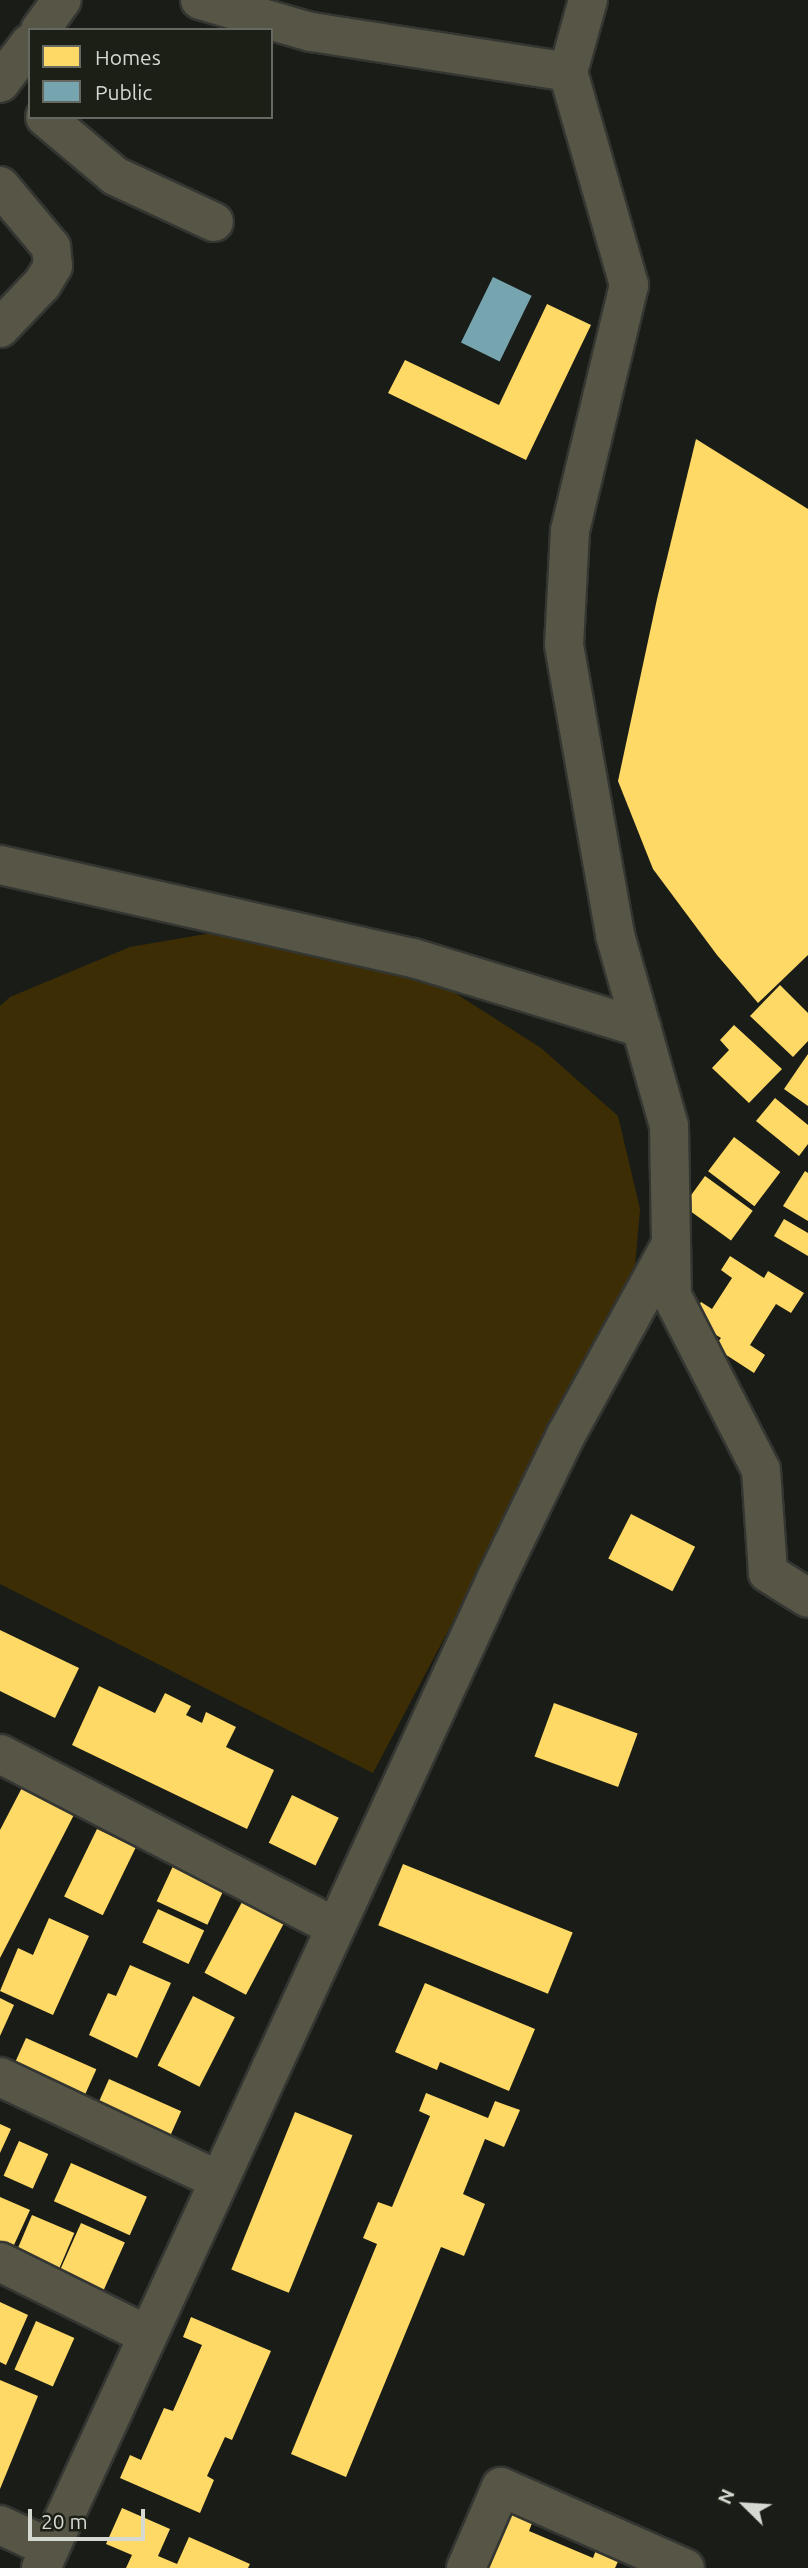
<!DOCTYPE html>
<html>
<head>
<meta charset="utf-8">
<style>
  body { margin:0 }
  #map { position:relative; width:808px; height:2568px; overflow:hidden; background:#1a1d17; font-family:Ubuntu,sans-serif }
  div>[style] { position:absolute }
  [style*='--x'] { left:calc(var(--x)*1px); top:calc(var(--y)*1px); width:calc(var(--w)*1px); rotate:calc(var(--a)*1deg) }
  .green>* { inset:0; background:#3d2d05 }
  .homes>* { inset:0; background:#ffd966; transform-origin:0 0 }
  .public>* { inset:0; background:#76a5af; transform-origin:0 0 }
  .roads { filter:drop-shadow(2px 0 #343632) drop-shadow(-2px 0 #343632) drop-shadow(0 2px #343632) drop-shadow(0 -2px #343632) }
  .minor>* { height:38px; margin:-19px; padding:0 19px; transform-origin:19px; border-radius:19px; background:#565546 }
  span { translate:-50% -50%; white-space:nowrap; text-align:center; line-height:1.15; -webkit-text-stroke:7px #1b1f15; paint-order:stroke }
  .legend { position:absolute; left:28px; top:28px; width:245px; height:91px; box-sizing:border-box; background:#1b1f15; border:2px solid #666961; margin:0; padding:9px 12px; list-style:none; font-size:21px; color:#d6d8d2 }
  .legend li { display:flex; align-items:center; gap:14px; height:35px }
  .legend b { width:35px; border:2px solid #666961 }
  .north { position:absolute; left:710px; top:2470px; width:70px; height:70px; -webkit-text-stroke:5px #1b1f15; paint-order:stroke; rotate:294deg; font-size:19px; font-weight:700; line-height:28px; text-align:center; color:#d6d8d2 }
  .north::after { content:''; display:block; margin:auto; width:24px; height:32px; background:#d6d8d2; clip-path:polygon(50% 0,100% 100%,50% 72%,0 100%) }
  .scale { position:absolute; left:28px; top:2509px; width:117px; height:32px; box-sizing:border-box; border:4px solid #d6d8d2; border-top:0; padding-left:9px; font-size:21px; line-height:24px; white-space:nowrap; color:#d6d8d2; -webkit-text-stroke:5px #1b1f15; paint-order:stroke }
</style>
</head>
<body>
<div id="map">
  <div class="green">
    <i style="clip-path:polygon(206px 934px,358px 936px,447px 988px,541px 1048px,618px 1116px,640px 1209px,634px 1279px,373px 1773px,0 1584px,0 1006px,10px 997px,130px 947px)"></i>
  </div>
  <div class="homes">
    <i style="clip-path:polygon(547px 304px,591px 325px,526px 460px,388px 393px,405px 360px,499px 405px)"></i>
    <i style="clip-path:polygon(696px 439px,808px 509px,808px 955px,758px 1003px,717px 955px,653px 869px,618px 781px,657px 599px)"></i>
    <i style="clip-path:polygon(780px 985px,808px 1013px,808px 1041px,793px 1057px,750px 1016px)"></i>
    <i style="clip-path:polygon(734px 1025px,782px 1069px,749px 1103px,712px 1068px,729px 1050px,720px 1040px)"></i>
    <i style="clip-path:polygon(808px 1054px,808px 1106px,784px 1089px)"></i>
    <i style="clip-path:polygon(775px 1098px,808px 1125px,808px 1144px,799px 1156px,756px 1121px)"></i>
    <i style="left:734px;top:1137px;width:58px;height:43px;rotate:37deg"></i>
    <i style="clip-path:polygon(805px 1171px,808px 1173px,808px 1221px,783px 1206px)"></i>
    <i style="left:705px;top:1176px;width:59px;height:37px;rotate:36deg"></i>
    <i style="clip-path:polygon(784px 1219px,808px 1233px,808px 1256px,774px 1236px)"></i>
    <i style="clip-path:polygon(730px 1256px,764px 1278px,768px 1271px,804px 1293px,791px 1313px,776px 1304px,750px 1345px,765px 1355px,754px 1373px,714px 1347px,721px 1338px,690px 1319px,701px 1302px,712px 1309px,732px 1278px,721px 1270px)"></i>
    <i style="left:631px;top:1514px;width:72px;height:50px;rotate:27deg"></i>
    <i style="clip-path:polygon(0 1630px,79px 1668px,55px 1718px,0 1691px)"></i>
    <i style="clip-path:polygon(99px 1686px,155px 1713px,165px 1693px,191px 1706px,186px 1715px,202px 1723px,206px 1712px,236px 1727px,226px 1747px,274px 1770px,247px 1829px,72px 1745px)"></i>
    <i style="left:554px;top:1703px;width:89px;height:57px;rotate:20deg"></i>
    <i style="clip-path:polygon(26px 1780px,78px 1807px,0 1958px,0 1830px)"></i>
    <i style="left:292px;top:1795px;width:52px;height:53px;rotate:26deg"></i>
    <i style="left:97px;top:1829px;width:43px;height:75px;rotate:26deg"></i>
    <i style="left:174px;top:1864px;width:56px;height:41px;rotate:25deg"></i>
    <i style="left:403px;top:1864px;width:183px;height:66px;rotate:22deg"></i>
    <i style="left:242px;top:1902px;width:47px;height:80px;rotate:28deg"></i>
    <i style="left:158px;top:1909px;width:51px;height:37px;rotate:25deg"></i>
    <i style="clip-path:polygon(49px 1918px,89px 1936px,53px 2015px,0 1991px,18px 1948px,33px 1955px)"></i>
    <i style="clip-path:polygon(130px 1965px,171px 1983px,137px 2058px,89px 2035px,108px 1993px,116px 1996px)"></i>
    <i style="clip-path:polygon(425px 1983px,535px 2029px,509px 2091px,440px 2062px,437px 2070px,395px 2052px)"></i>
    <i style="left:193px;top:1996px;width:47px;height:78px;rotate:27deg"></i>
    <i style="clip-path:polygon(0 1998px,14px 2005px,0 2036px)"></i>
    <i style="left:26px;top:2038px;width:77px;height:40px;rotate:24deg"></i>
    <i style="left:109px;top:2079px;width:79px;height:39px;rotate:24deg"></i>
    <i style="clip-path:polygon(426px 2093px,488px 2118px,495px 2101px,520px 2110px,504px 2147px,485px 2139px,463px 2194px,485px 2204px,464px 2256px,441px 2247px,346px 2477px,291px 2454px,377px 2244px,363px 2238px,378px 2202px,392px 2207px,430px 2116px,419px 2111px)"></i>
    <i style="left:295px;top:2112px;width:62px;height:170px;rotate:22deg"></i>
    <i style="clip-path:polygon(0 2124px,11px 2129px,0 2153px)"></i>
    <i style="left:19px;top:2141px;width:32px;height:38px;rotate:24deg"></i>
    <i style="left:71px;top:2163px;width:83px;height:42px;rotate:24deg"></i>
    <i style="clip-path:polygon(0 2197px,30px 2210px,8px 2258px,0 2255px)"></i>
    <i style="left:32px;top:2215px;width:46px;height:49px;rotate:23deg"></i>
    <i style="left:81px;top:2223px;width:48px;height:61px;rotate:24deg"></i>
    <i style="clip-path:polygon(0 2302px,28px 2315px,6px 2365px,0 2362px)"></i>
    <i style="clip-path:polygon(191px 2317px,271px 2351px,232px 2440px,225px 2437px,207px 2476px,214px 2480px,200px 2513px,120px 2478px,130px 2455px,141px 2460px,164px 2408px,173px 2411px,202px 2345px,183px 2337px)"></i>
    <i style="left:36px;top:2321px;width:42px;height:53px;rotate:24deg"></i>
    <i style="clip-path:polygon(0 2380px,38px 2396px,0 2489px)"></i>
    <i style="clip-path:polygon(122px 2508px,170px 2529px,158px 2556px,177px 2564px,189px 2537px,250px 2564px,248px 2568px,126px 2568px,132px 2555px,106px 2544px)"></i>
    <i style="clip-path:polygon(514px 2509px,534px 2518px,529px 2531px,593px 2558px,598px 2545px,621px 2555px,615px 2568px,483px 2568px,494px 2524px,505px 2529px)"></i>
  </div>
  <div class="public">
    <i style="left:493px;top:277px;width:43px;height:73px;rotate:26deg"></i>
  </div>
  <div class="roads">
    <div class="minor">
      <i style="--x:200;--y:0;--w:116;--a:16.1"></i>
      <i style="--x:311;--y:32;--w:260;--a:8.8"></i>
      <i style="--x:40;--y:30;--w:37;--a:-54"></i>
      <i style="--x:568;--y:72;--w:222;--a:74"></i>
      <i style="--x:629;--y:285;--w:253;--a:103.5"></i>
      <i style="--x:570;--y:531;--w:114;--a:93"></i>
      <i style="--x:564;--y:645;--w:294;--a:80"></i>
      <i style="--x:615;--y:935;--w:198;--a:74.2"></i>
      <i style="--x:669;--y:1126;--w:170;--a:89"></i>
      <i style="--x:672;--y:1296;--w:195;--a:62.9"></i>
      <i style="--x:761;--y:1470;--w:103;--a:86.1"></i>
      <i style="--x:768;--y:1573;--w:47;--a:32"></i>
      <i style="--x:568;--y:72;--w:75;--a:-74.5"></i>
      <i style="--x:0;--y:83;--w:50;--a:-53.1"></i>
      <i style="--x:45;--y:117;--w:92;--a:40.1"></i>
      <i style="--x:115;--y:176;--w:109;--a:24.9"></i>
      <i style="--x:0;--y:186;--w:80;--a:50.1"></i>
      <i style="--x:51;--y:247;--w:19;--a:84"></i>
      <i style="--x:53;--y:266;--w:21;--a:121"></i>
      <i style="--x:42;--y:284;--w:61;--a:133.7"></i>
      <i style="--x:0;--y:865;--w:423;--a:12.7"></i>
      <i style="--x:413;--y:958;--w:239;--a:17"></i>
      <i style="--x:0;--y:1754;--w:377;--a:27.3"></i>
      <i style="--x:0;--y:2077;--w:241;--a:25.3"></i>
      <i style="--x:0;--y:2262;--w:164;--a:26.4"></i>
      <i style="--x:0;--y:2525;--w:55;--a:24.7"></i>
      <i style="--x:41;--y:2568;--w:1089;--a:-65.29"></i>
      <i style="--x:496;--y:1579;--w:160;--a:-64.1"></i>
      <i style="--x:566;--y:1435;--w:216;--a:-61.2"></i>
      <i style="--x:466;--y:2568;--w:88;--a:-66.6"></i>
      <i style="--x:501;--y:2487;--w:201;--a:23.8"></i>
    </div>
  </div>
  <ul class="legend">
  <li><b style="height:19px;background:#ffd966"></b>Homes</li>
  <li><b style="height:19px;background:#76a5af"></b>Public</li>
  </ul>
  <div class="north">N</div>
  <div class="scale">20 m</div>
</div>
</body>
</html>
